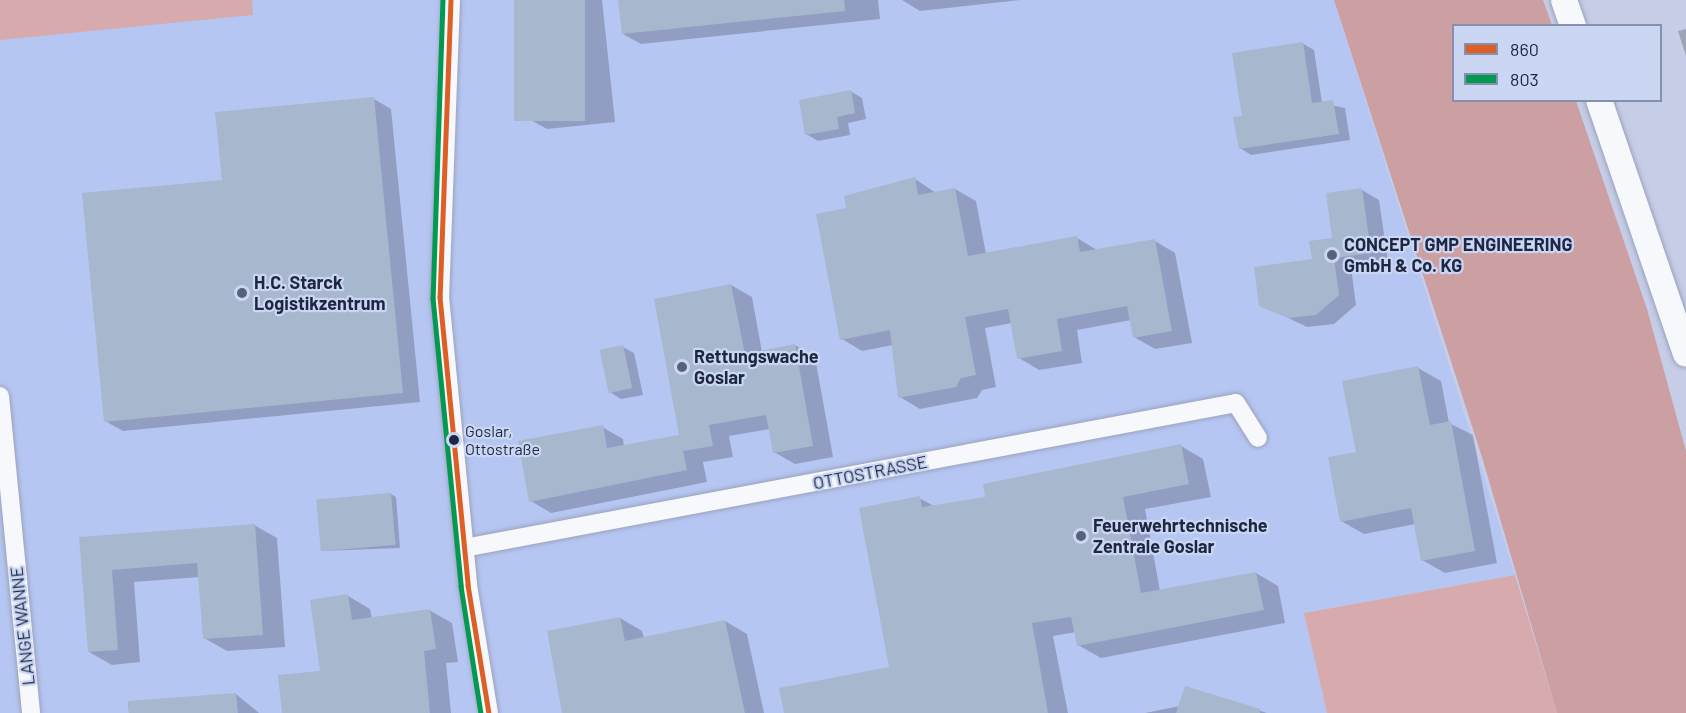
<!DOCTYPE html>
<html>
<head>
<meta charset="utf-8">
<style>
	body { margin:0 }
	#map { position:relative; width:1686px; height:713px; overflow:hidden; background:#c5cee6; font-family:Barlow,sans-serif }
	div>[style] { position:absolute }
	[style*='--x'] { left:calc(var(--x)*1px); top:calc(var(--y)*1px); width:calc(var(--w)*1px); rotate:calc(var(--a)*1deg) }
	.built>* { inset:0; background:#b6c6f3 }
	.green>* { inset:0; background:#d7abae }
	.forest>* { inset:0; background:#cc9fa3 }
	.shadow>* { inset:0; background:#0003 }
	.building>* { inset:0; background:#a7b7ce; transform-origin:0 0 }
	.roads { filter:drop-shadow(0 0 2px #9ba3bb) drop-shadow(0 0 2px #9ba3bb) }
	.street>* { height:18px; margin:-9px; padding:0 9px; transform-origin:9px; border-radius:9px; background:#f6f8fb }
	.secondary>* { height:26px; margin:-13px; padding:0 13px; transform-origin:13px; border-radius:13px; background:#f6f8fb }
	.bus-1>* { height:4.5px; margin:-2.25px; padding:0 2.25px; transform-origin:2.25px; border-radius:2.25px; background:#dd5f25 }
	.bus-2>* { height:4.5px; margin:-2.25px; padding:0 2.25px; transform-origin:2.25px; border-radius:2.25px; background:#039950 }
	.dots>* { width:16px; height:16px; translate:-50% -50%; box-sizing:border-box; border:3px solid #cad6f2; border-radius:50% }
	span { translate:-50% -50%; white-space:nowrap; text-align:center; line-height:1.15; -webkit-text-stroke:4.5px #cad6f2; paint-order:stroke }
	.bus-label { font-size:16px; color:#1d2642 }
	.left { translate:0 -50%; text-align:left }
	.poi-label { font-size:18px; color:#1d2642; font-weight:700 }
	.street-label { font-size:18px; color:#1d2642 }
	.legend { position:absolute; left:1452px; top:24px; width:210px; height:78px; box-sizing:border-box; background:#cad6f2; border:2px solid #8590ac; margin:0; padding:8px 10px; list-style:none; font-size:18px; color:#1d2642 }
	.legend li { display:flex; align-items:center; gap:12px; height:30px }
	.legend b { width:30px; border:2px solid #8590ac }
</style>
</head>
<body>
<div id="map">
	<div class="built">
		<div style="clip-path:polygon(0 0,1334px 0,1515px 575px,1304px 613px,1327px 713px,0 713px)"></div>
	</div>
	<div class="green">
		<div style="clip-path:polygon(0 0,252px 0,253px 15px,0 40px)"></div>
		<div style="clip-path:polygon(1515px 575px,1557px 713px,1327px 713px,1304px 613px)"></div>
	</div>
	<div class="forest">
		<div style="clip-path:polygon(1334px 0,1543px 0,1552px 25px,1454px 26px,1454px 100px,1576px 101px,1647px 309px,1686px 451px,1686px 713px,1557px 713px,1482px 457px)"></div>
	</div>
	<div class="shadow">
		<div style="clip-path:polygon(516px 0,602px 0,615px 122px,547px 129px,529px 119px)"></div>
		<div style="clip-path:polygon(620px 0,878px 0,880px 19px,641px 44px,623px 34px)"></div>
		<div style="clip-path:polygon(902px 0,1020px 0,920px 11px)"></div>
		<div style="clip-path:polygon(1686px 29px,1686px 56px,1678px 31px)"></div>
		<div style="clip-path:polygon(1302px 43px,1314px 50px,1322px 103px,1345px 108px,1350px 140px,1251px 155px,1240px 148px,1244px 117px)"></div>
		<div style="clip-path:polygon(850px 91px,862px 98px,866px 119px,848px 123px,850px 135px,818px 141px,806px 134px)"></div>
		<div style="clip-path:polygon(374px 99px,391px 109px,420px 402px,123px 431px,105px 421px,223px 181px)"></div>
		<div style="clip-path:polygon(915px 179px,936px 193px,955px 189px,976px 201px,986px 254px,1077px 238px,1097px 250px,1155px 241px,1175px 253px,1192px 343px,1155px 349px,1134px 337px,1131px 320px,1077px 330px,1082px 363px,1039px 370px,1019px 358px,1012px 323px,985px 328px,996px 387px,982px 390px,977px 398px,920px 409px,900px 397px,893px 345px,862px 351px,842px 339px,848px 209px)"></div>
		<div style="clip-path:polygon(1362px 190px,1379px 200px,1388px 262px,1351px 267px,1356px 305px,1334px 324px,1307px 327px,1261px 305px,1334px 239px)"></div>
		<div style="clip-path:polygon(731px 285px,752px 297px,762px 352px,795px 345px,815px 357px,833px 457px,795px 464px,774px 452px,770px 429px,729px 436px,733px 457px,703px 462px,707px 482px,551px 513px,531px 501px,602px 427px,623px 439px,624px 447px,680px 436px)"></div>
		<div style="clip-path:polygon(623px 347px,634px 353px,643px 395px,621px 399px,610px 392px)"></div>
		<div style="clip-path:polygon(1418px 368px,1441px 381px,1449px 423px,1473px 435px,1497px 563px,1445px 573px,1422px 560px,1415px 524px,1364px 534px,1341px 521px,1358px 453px)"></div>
		<div style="clip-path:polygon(1181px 446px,1203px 459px,1211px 497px,1145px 509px,1160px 591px,1256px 573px,1278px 586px,1285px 623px,1101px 658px,1078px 645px,1076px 632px,1053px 636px,1068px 713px,786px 713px,891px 668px,919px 498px,934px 506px,986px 498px)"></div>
		<div style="clip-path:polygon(391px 494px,396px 497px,400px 548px,322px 551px)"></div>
		<div style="clip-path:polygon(254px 525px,277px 538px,285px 647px,227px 651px,204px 638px,200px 577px,134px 582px,140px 662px,112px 665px,89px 652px,80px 538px)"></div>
		<div style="clip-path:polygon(348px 596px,370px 609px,372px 619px,429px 610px,452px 623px,458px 662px,446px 663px,451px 713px,283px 713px,322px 673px)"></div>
		<div style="clip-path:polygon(620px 618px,642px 631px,644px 638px,725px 621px,747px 634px,764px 713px,564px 713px)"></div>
		<div style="clip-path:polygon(1186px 688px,1267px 713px,1145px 713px,1180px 706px)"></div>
		<div style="clip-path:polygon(236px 694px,259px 713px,129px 713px,128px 702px)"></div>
	</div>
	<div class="building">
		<div style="left:514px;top:0;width:71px;height:121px"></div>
		<div style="clip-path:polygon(618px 0,844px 0,845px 11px,622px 34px)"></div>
		<div style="clip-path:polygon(1303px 42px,1312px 103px,1333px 100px,1339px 134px,1239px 149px,1233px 117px,1242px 116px,1232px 53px)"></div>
		<div style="clip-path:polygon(851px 90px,855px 113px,837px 117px,839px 129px,805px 135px,799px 100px)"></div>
		<div style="clip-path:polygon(374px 97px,403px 393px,104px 422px,82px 193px,222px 180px,215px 112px)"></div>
		<div style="clip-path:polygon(915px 177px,918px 195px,955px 188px,968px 256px,1077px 236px,1080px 252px,1155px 239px,1172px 331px,1133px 338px,1127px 306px,1057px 319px,1062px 351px,1017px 359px,1008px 309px,965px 317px,976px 375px,961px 378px,956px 387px,898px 398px,890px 330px,840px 340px,816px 214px,846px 208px,844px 196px)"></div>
		<div style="clip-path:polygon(1362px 188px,1371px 253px,1334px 258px,1339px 295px,1316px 315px,1288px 318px,1259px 306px,1254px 267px,1312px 259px,1309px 241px,1332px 238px,1326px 193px)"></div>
		<div style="clip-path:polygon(731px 284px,745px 354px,795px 344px,813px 446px,773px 453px,766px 415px,709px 425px,713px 446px,683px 451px,687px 470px,529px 502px,518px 441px,603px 425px,607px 448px,679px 435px,654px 299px)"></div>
		<div style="left:623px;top:345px;width:44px;height:24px;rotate:78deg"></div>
		<div style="clip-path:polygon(1418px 366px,1430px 425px,1451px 421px,1475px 551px,1421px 561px,1411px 508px,1340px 522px,1328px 457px,1356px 452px,1342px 381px)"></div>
		<div style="clip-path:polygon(1181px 444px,1189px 484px,1123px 497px,1141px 593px,1256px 572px,1264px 610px,1077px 646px,1071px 617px,1032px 623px,1048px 713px,784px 713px,779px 688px,889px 667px,859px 508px,920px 496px,922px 507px,985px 497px,983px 484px)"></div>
		<div style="left:391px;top:493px;width:52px;height:75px;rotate:85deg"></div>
		<div style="clip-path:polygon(255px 524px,263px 635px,203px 639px,197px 563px,112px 570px,118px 650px,88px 652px,79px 537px)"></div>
		<div style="clip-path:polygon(348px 594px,352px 620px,430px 609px,436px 649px,424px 651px,430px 713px,282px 713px,278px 675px,320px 671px,310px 600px)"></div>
		<div style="clip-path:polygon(620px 617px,625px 641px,725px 620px,745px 713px,562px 713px,547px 631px)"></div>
		<div style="clip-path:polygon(1185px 686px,1260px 709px,1260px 713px,1176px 713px)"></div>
		<div style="clip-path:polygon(236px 693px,238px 713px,129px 713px,128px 701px)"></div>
	</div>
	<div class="roads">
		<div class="street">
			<div style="--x:451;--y:0;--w:297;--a:92.1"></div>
			<div style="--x:440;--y:297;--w:289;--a:84.4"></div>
			<div style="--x:468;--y:585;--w:130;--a:80.7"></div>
			<div style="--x:0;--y:396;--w:319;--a:84.4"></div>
			<div style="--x:464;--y:548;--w:785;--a:-10.64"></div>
			<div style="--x:1236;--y:403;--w:41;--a:57.8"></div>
		</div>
		<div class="secondary">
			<div style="--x:1564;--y:0;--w:28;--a:71"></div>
			<div style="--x:1599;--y:100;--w:268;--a:71.1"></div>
		</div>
	</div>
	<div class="bus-1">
		<div style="--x:451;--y:0;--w:297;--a:92.1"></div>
		<div style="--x:440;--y:297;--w:289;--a:84.4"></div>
		<div style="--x:468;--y:585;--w:130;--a:80.7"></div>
	</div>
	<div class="bus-2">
		<div style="--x:443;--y:0;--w:298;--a:91.9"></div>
		<div style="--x:433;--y:298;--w:289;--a:84.4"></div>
		<div style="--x:461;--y:586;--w:129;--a:81.1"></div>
	</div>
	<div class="dots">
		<div style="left:1332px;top:255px;background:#58617b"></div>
		<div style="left:242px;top:293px;background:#58617b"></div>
		<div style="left:682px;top:367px;background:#58617b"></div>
		<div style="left:454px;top:440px;background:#1d2642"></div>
		<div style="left:1081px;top:536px;background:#58617b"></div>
	</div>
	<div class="bus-label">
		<span class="left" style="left:465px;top:440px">Goslar,<br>Ottostraße</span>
	</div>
	<div class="poi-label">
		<span class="left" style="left:1344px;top:255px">CONCEPT GMP ENGINEERING<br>GmbH &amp; Co. KG</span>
		<span class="left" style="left:254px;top:293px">H.C. Starck<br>Logistikzentrum</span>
		<span class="left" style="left:694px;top:367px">Rettungswache<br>Goslar</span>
		<span class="left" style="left:1093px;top:536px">Feuerwehrtechnische<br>Zentrale Goslar</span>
	</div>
	<div class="street-label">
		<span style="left:870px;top:472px;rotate:-11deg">OTTOSTRASSE</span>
		<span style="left:22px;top:626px;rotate:-96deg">LANGE WANNE</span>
	</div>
	<ul class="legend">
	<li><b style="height:8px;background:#dd5f25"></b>860</li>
	<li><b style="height:8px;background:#039950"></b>803</li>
	</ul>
</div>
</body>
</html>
